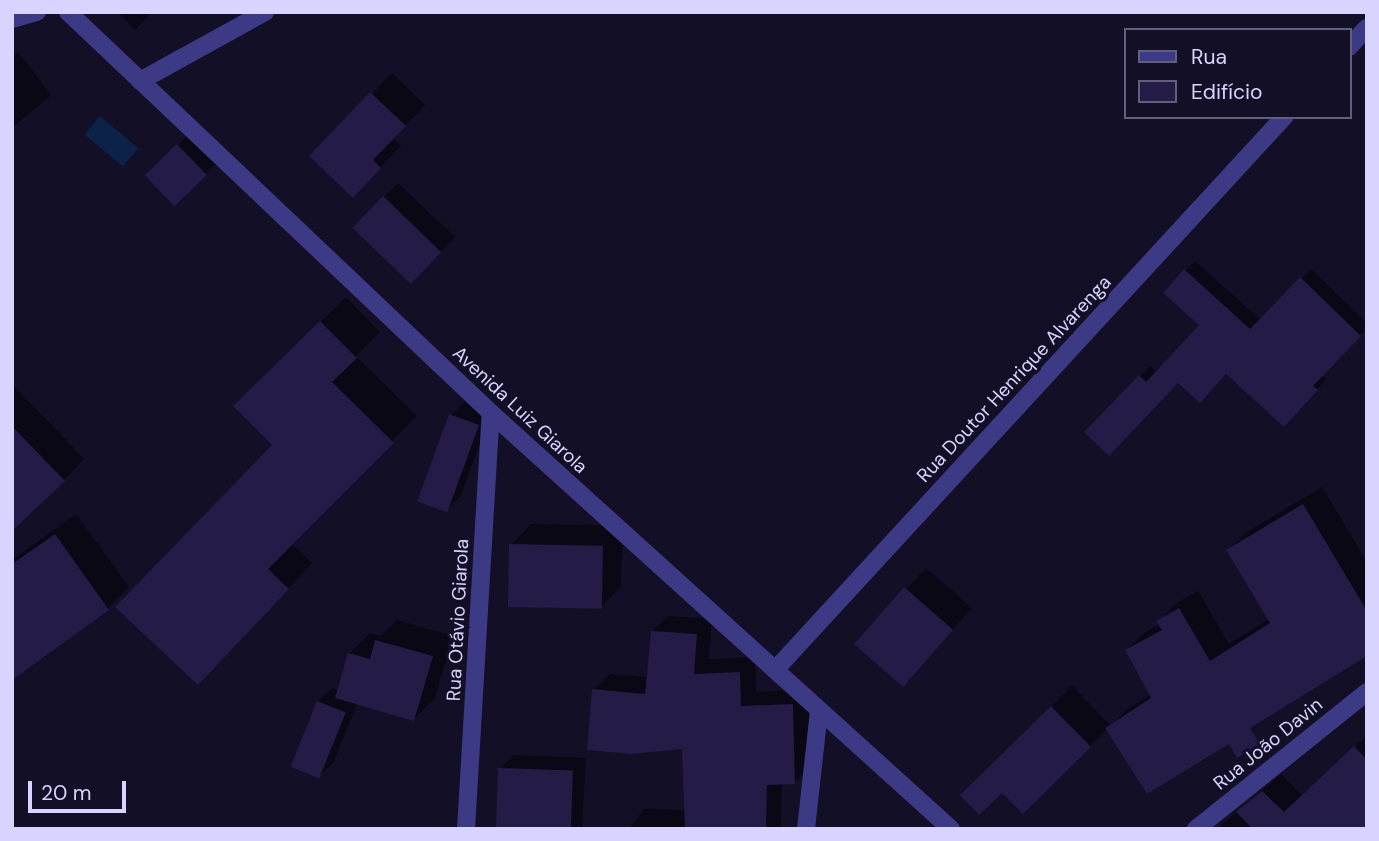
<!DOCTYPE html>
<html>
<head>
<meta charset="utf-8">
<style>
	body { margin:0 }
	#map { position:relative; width:1379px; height:841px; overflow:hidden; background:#130f26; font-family:"DM Sans",sans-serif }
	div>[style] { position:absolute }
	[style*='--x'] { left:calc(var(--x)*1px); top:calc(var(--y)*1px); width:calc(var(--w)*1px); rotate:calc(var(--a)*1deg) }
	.water>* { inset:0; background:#0c2248; transform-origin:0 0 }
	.shadow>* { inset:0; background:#0007; transform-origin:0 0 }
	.building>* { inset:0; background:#241b47; transform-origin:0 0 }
	.minor>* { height:18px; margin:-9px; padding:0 9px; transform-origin:9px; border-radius:9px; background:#3d3a85 }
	span { translate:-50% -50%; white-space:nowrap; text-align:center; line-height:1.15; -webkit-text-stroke:6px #130f26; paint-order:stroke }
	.street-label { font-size:19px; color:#d9d4ff }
	.frame { position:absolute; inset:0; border:14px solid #d9d4ff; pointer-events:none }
	.legend { position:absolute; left:1124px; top:28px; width:228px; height:91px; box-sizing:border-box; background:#130f26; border:2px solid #625e7d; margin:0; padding:9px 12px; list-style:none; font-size:21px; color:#d9d4ff }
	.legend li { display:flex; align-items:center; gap:14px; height:35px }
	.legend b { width:35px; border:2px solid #625e7d }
	.scale { position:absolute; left:28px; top:781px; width:98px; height:32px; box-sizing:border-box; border:4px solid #d9d4ff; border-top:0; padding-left:9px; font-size:21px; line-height:24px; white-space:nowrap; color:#d9d4ff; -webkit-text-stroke:5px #130f26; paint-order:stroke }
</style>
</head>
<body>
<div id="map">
	<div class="water">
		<div style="left:100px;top:116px;width:50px;height:24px;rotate:40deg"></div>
	</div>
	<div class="shadow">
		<div style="clip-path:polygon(118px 12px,152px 12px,135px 30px)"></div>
		<div style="clip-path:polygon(18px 52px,51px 95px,12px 128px,12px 56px)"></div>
		<div style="clip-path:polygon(392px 73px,425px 105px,393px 138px,401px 146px,373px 175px,372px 94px)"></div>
		<div style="left:192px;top:131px;width:40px;height:62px;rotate:45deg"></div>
		<div style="clip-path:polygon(398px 183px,455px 237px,426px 267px,384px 197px)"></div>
		<div style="clip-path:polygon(1195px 261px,1261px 320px,1311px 269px,1367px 323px,1367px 328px,1321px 375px,1326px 379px,1294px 415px,1226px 373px,1178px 381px,1087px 432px,1150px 366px,1157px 373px,1201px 325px,1165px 292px)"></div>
		<div style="clip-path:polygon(346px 297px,380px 332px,356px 356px,417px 416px,291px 543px,312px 563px,223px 658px,274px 445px,260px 381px)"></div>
		<div style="clip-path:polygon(12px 384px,84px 459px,64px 480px,12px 508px)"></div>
		<div style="clip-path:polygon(465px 401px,492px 411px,460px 497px,446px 511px,451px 415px)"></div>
		<div style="clip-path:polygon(1322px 487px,1367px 562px,1367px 654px,1107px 729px,1023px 812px,1002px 790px,962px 795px,1072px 686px,1111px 726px,1126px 710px,1151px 694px,1127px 650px,1145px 632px,1160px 624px,1159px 621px,1177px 603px,1198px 591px,1229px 644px,1269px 619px,1228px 550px,1247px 532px)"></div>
		<div style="clip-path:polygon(76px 514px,129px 587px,108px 608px,12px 677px,12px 560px)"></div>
		<div style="clip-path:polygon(531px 524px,623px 526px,621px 587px,600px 608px,511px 545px)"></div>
		<div style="clip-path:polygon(926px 568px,972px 608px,922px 665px,855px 644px)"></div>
		<div style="clip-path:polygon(668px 616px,712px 619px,709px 659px,755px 657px,756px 692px,808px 689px,810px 767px,795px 782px,782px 783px,781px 829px,629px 829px,644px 809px,686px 810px,683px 747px,594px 690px,610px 674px,648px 677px,652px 631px)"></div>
		<div style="clip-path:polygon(397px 620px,453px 636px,435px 698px,414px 719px,358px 703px,333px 763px,318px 777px,318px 702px,332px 688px,339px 690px,349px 654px,370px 633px,381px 636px)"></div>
		<div style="clip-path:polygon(1367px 736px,1367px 829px,1217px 829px,1281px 774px,1302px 795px)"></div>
		<div style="clip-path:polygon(513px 755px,586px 758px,582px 829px,496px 829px,500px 769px)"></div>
	</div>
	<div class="building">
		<div style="clip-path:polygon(370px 92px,406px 126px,373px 160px,381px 168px,353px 198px,309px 156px)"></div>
		<div style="left:177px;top:144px;width:43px;height:45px;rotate:46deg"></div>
		<div style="left:383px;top:196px;width:81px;height:44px;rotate:44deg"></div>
		<div style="clip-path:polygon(1184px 269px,1250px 329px,1300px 277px,1361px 336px,1313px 386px,1318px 390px,1284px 427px,1226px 374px,1200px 403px,1178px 383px,1109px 456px,1084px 432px,1139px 375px,1146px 382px,1199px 325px,1163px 293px)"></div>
		<div style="clip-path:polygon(320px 321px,357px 358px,332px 382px,394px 443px,268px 569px,289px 589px,198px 685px,115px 607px,272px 445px,233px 406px)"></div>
		<div style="left:449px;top:414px;width:32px;height:93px;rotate:20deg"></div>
		<div style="clip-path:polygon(12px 426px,65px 481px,12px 531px)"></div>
		<div style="clip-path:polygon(1303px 504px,1367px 611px,1367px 656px,1250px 728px,1260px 745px,1237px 758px,1229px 744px,1147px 794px,1105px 728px,1151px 698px,1125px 650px,1162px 630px,1156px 621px,1179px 608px,1210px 661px,1270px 623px,1226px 550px)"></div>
		<div style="clip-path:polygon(55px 534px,109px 610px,12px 680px,12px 564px)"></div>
		<div style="left:509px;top:544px;width:94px;height:63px;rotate:1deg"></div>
		<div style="left:904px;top:587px;width:65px;height:76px;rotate:41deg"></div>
		<div style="clip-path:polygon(651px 631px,697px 634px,694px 674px,740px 672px,741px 706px,793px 704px,795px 784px,767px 785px,766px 829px,685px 829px,682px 749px,630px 754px,587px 750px,592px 689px,645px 694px)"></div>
		<div style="clip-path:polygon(375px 640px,433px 656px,414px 721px,335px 698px,348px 653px,370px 659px)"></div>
		<div style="left:317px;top:701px;width:31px;height:71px;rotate:22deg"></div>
		<div style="clip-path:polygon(1051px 706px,1091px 747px,1023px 814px,1002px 793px,979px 815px,960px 795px)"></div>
		<div style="clip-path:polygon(1354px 746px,1367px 760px,1367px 829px,1253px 829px,1236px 812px,1262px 791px,1284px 812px)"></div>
		<div style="left:498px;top:768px;width:75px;height:61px;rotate:2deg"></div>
	</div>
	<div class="minor">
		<div style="--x:68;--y:12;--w:583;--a:43.47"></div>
		<div style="--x:491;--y:413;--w:620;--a:42.12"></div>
		<div style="--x:12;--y:19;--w:26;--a:-16"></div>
		<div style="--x:1349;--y:47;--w:26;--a:-47"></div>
		<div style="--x:140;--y:81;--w:143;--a:-28.9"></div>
		<div style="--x:775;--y:670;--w:752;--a:-47.37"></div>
		<div style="--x:466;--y:829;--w:417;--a:-86.6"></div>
		<div style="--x:806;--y:829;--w:118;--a:-83.7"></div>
		<div style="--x:1196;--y:829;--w:219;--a:-38.7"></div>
	</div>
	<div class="street-label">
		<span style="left:1014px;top:379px;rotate:-47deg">Rua Doutor Henrique Alvarenga</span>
		<span style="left:520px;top:410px;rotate:43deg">Avenida Luiz Giarola</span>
		<span style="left:458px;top:620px;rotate:-87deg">Rua Otávio Giarola</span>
		<span style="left:1268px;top:744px;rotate:-39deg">Rua João Davin</span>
	</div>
	<div class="frame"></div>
	<ul class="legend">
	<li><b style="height:9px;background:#3d3a85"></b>Rua</li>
	<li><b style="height:19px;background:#241b47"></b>Edifício</li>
	</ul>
	<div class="scale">20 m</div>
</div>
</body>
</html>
